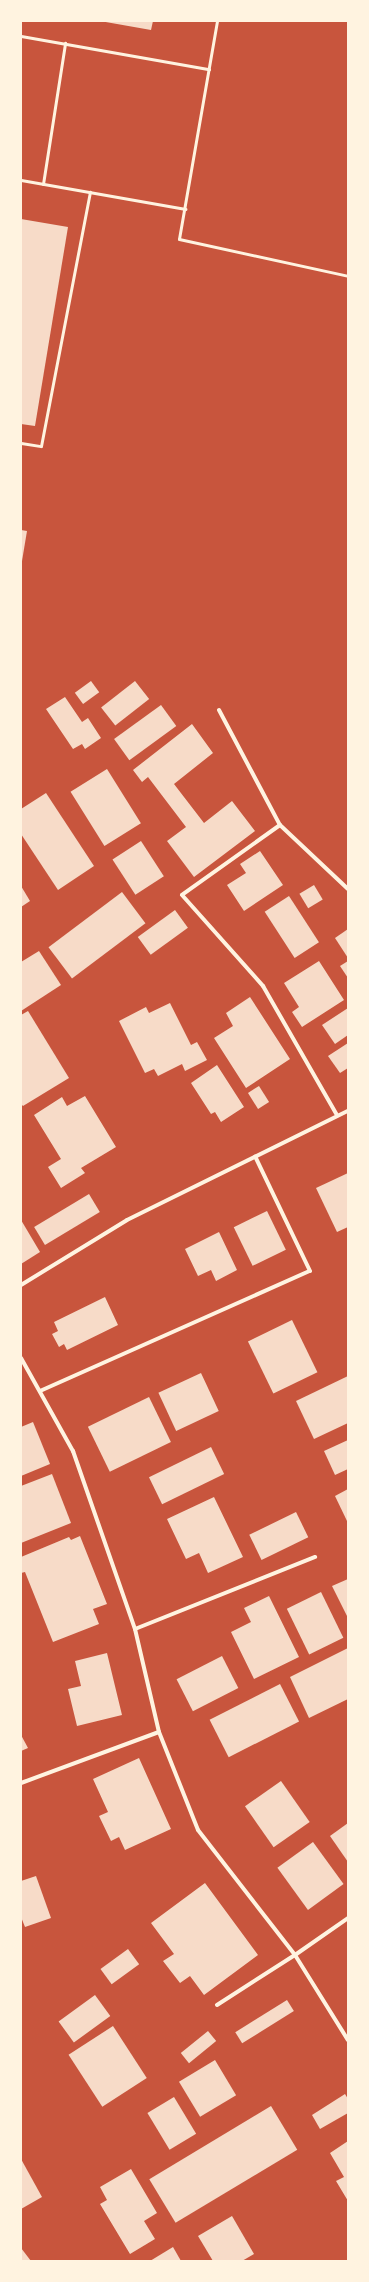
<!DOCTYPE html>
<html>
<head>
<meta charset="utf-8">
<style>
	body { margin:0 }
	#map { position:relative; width:369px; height:2282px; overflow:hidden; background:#c8553d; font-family:"Playfair Display",serif }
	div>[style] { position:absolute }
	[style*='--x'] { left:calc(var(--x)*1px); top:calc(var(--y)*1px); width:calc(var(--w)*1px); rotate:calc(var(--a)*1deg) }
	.building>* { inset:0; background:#f7dbc8; transform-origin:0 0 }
	.service>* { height:3px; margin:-1.5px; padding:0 1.5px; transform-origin:1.5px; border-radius:1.5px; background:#fff3e0 }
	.minor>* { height:4px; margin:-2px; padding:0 2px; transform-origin:2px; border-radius:2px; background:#fff3e0 }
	span { translate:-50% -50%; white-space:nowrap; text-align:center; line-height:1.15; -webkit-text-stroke:3.5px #fff3e0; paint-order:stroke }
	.frame { position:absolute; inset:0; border:22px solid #fff3e0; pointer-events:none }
</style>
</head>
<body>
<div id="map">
	<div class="building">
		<div style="clip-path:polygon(100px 21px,153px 21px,151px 30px)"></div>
		<div style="clip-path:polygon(21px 219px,68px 227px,35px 426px,21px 424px)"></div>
		<div style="clip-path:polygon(21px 530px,27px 531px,22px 561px,21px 561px)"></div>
		<div style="left:91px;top:681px;width:14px;height:20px;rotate:54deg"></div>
		<div style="left:135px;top:681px;width:23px;height:43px;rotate:52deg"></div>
		<div style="clip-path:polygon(65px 697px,82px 722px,88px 718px,101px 738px,85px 749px,82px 744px,73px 749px,46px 709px)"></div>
		<div style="left:161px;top:705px;width:26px;height:58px;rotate:54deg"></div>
		<div style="clip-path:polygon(192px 724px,213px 753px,174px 784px,204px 823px,232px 801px,255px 831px,194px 877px,167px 841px,186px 827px,148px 777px,142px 782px,133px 770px)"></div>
		<div style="left:107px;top:769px;width:64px;height:43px;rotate:58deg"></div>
		<div style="clip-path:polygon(46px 793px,94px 866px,58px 890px,21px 834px,21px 809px)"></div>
		<div style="left:141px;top:841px;width:42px;height:34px;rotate:57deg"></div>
		<div style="clip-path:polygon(260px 851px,283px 885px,244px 911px,227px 885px,246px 873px,240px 864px)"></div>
		<div style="left:314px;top:885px;width:17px;height:17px;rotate:59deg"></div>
		<div style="clip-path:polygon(21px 886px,30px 901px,21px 907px)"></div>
		<div style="left:122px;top:892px;width:39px;height:92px;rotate:53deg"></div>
		<div style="left:289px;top:896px;width:55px;height:29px;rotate:57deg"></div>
		<div style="left:175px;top:910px;width:22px;height:46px;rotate:54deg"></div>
		<div style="clip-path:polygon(348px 929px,348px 958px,335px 938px)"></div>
		<div style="clip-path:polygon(39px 951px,61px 985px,21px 1011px,21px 962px)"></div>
		<div style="clip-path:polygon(319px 961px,344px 1000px,302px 1027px,292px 1012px,299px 1007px,284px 983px)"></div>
		<div style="clip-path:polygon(348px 961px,348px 978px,340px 966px)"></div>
		<div style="clip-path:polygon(250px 997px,290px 1059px,246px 1088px,214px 1038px,233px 1026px,226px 1013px)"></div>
		<div style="clip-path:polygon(170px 1003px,191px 1045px,197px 1042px,207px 1060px,185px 1071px,182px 1064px,158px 1076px,154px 1069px,145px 1073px,119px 1021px,146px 1007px,149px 1013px)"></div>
		<div style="clip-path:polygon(348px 1008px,348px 1035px,335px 1044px,322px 1025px)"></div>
		<div style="clip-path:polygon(28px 1011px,69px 1078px,23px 1106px,21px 1104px,21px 1015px)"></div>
		<div style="clip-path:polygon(348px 1043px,348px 1068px,340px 1073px,328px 1056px)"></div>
		<div style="clip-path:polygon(217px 1065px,244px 1107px,221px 1122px,215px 1112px,211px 1114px,191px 1083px)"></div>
		<div style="left:259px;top:1086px;width:19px;height:13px;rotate:58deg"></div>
		<div style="clip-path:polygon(85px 1096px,116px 1147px,81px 1168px,85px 1173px,61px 1188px,48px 1167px,61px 1159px,34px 1115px,62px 1097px,67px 1106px)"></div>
		<div style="clip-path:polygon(348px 1173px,348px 1227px,337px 1232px,316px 1188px)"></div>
		<div style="left:89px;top:1194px;width:21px;height:64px;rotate:59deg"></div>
		<div style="left:267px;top:1211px;width:43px;height:37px;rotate:64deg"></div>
		<div style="clip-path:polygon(21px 1220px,40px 1252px,21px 1264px)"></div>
		<div style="clip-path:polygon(219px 1232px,237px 1270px,216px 1281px,211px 1270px,198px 1276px,185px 1249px)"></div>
		<div style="clip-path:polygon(105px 1297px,118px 1325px,67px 1350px,64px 1344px,59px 1347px,52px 1334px,58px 1331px,54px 1322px)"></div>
		<div style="left:292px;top:1320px;width:58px;height:49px;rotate:64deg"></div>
		<div style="left:201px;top:1373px;width:42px;height:47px;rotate:65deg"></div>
		<div style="clip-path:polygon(348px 1376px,348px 1423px,314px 1439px,296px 1401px)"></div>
		<div style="left:149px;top:1397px;width:50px;height:68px;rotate:64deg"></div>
		<div style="clip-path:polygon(33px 1422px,50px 1464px,21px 1476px,21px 1427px)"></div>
		<div style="clip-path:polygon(348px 1440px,348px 1469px,335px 1475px,324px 1451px)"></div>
		<div style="left:211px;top:1447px;width:30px;height:69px;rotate:64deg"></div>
		<div style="clip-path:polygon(52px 1474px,71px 1523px,21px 1543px,21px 1486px)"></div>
		<div style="clip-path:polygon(348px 1489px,348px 1520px,347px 1521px,335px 1496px)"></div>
		<div style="clip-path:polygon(214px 1497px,243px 1557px,208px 1573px,199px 1553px,186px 1559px,167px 1519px)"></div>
		<div style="left:296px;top:1512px;width:28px;height:52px;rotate:64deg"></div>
		<div style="clip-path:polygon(80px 1536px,107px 1604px,93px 1609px,99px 1624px,53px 1642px,25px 1572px,21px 1573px,21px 1557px,69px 1537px,71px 1540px)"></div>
		<div style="clip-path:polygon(348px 1579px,348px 1618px,332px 1586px)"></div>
		<div style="left:321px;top:1592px;width:51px;height:38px;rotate:64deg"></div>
		<div style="clip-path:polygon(269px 1596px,299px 1657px,254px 1679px,231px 1632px,251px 1622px,244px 1608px)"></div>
		<div style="clip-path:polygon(348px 1648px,348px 1699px,309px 1718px,290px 1677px)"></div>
		<div style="clip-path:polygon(107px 1653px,122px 1715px,77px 1726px,68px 1689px,81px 1686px,75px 1661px)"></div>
		<div style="left:222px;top:1656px;width:36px;height:51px;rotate:63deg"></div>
		<div style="left:280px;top:1684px;width:42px;height:79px;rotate:63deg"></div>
		<div style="clip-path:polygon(21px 1735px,28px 1748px,21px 1751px)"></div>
		<div style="clip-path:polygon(139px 1758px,171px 1829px,125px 1850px,119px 1837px,111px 1841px,99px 1816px,108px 1812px,93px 1779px)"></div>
		<div style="left:281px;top:1781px;width:50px;height:44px;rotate:55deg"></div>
		<div style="clip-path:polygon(348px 1823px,348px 1862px,330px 1836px)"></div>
		<div style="left:313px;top:1842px;width:52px;height:44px;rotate:54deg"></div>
		<div style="clip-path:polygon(36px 1876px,51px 1918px,25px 1927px,21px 1917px,21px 1881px)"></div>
		<div style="clip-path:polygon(205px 1883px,258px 1955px,204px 1995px,190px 1976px,180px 1983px,163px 1961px,174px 1954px,151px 1923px)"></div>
		<div style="left:128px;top:1949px;width:19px;height:34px;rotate:54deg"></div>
		<div style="left:95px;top:1995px;width:26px;height:45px;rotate:54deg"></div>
		<div style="left:287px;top:2000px;width:13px;height:61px;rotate:58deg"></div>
		<div style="left:113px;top:2026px;width:62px;height:53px;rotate:57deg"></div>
		<div style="left:208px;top:2031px;width:13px;height:35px;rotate:51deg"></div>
		<div style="left:215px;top:2060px;width:41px;height:42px;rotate:59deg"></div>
		<div style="clip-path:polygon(345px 2094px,348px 2099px,348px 2113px,320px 2129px,312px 2115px)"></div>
		<div style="left:174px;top:2097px;width:43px;height:31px;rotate:59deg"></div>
		<div style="left:271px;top:2106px;width:51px;height:142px;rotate:59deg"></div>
		<div style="clip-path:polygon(348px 2141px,348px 2201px,336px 2181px,344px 2177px,330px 2153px)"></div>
		<div style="clip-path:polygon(21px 2159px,42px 2197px,21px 2209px)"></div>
		<div style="clip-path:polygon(131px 2169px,157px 2213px,144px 2221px,155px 2239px,130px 2254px,100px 2204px,107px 2200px,100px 2187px)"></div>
		<div style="clip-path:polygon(232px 2216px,254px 2254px,242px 2261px,213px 2261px,198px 2236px)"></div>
		<div style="clip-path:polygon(173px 2247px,181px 2261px,150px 2261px)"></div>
		<div style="clip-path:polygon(21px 2248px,31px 2261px,21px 2261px)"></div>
	</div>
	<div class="service">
		<div style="--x:217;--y:21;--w:221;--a:99.9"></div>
		<div style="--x:179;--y:239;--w:173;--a:12.3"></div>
		<div style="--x:21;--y:36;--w:191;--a:10"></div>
		<div style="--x:21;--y:180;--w:167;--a:10"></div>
		<div style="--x:43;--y:184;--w:143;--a:-81.1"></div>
		<div style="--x:21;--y:443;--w:20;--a:9"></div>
		<div style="--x:41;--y:446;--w:259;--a:-79.1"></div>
	</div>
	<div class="minor">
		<div style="--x:219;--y:710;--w:130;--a:62.1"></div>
		<div style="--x:280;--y:825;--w:93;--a:43.3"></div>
		<div style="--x:280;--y:825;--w:120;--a:144.5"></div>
		<div style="--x:182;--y:895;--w:122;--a:48.3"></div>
		<div style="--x:263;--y:986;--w:149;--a:60.2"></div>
		<div style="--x:21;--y:1285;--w:124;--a:-31.5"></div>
		<div style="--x:127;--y:1220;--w:246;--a:-26.3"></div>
		<div style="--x:21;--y:1358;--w:107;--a:60.8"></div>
		<div style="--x:73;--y:1451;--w:188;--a:70.8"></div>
		<div style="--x:135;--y:1629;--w:106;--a:76.9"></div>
		<div style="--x:159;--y:1732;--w:105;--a:68.3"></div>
		<div style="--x:198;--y:1830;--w:158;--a:52.2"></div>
		<div style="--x:295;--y:1955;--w:100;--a:58.1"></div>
		<div style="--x:40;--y:1391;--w:295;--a:-24"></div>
		<div style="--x:310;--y:1271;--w:127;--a:-115.6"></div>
		<div style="--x:135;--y:1629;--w:194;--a:-21.8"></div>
		<div style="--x:21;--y:1783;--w:147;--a:-20.3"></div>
		<div style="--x:217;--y:2005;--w:93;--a:-32.7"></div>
		<div style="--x:295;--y:1955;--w:65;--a:-34.9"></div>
	</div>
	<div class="frame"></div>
</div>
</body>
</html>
